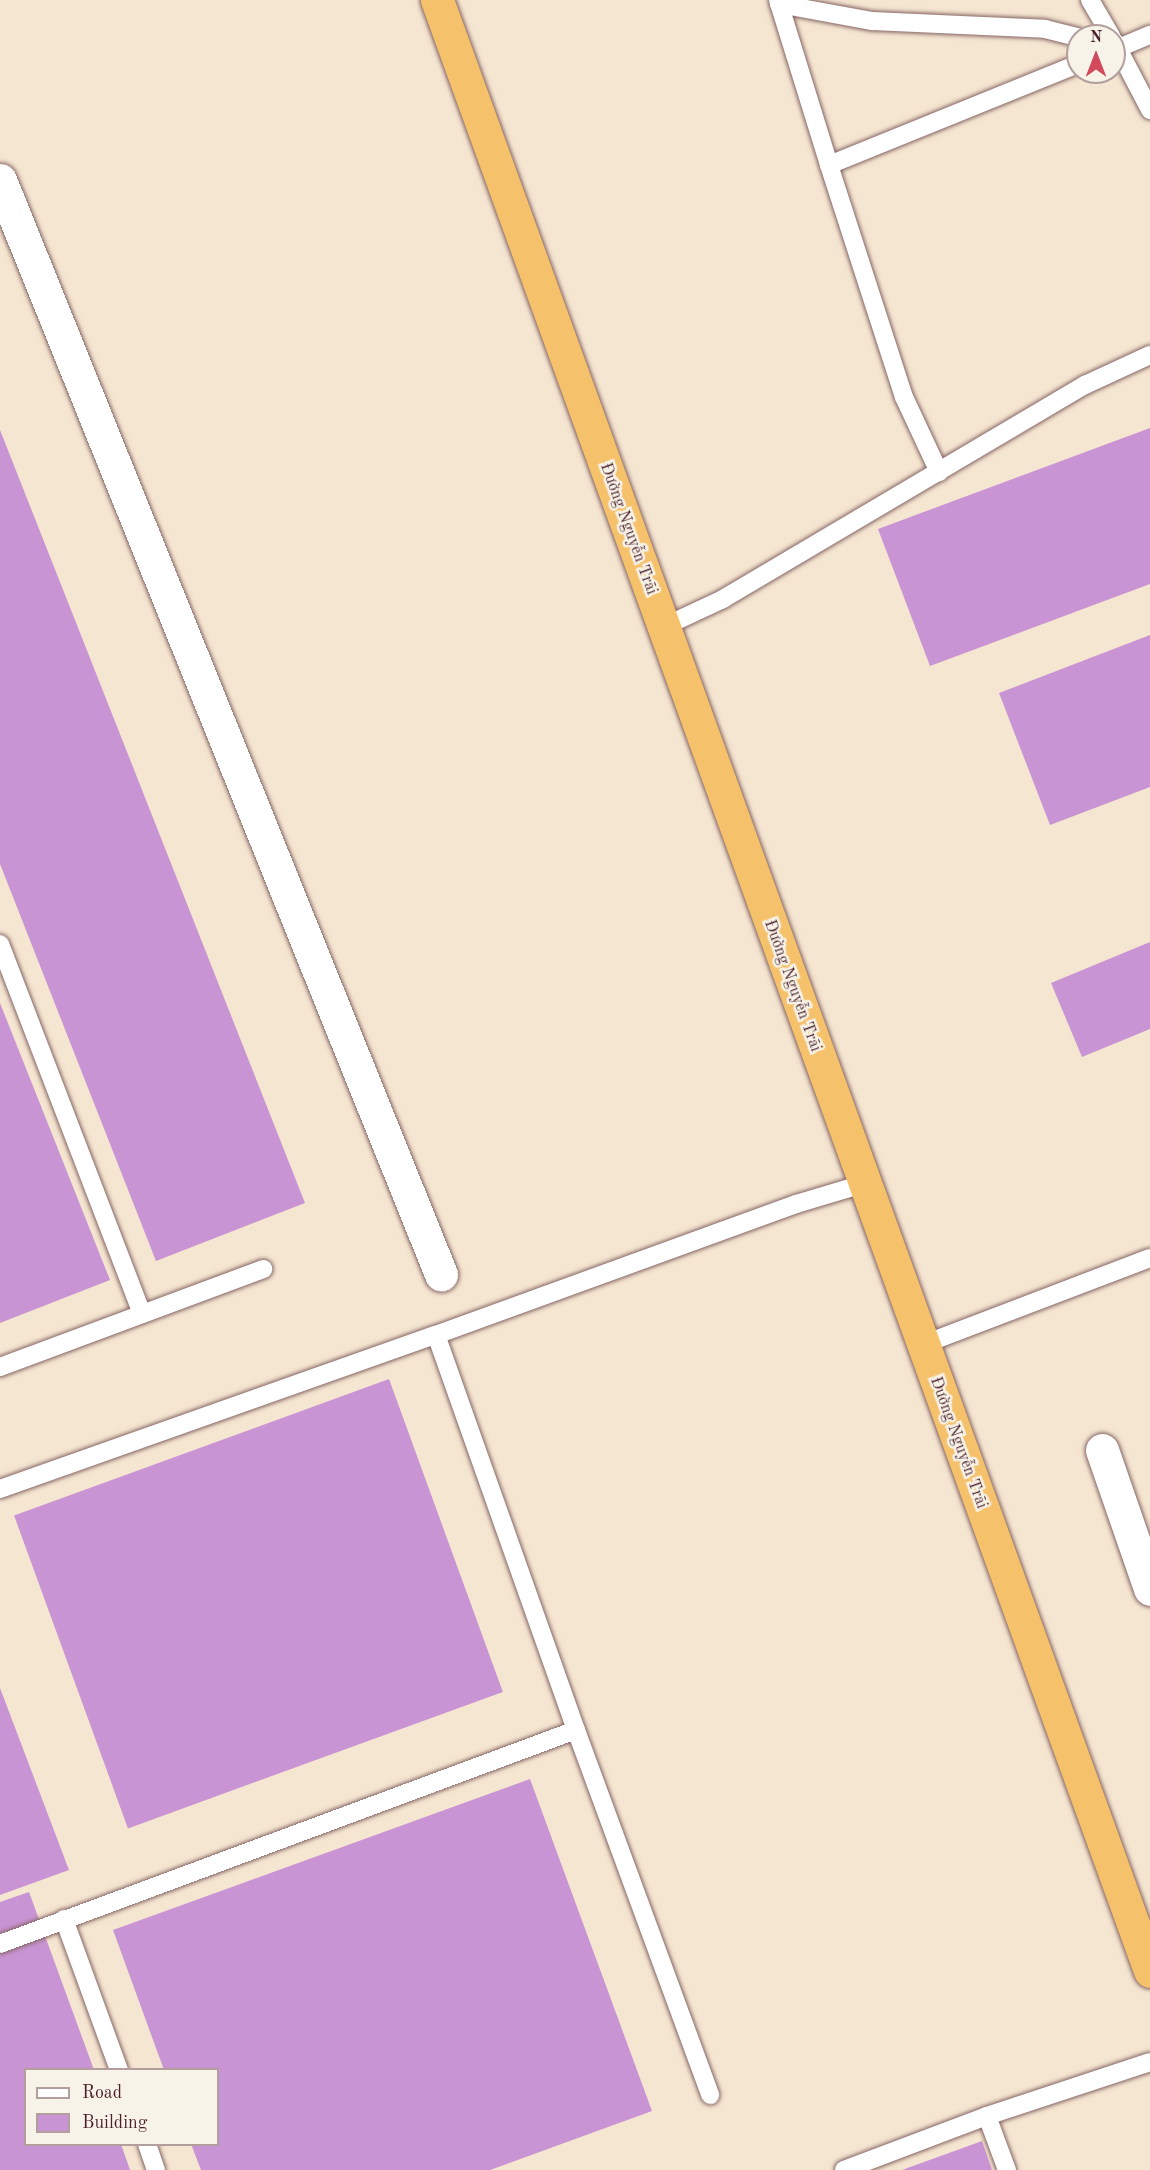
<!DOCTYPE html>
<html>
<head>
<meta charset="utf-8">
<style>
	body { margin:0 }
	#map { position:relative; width:1150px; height:2170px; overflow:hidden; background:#f5e6d1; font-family:"Old Standard TT",serif }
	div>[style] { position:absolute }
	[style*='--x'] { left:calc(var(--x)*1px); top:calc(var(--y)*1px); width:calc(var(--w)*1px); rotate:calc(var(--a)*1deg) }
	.building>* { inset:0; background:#c994d3; transform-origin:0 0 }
	.roads { filter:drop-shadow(0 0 2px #866565) drop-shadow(0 0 2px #866565) }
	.service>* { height:18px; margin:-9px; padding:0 9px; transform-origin:9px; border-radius:9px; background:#fff }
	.minor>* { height:33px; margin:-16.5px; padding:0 16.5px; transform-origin:16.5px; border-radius:16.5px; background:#fff }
	.trunk>* { height:33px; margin:-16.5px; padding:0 16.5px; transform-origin:16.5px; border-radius:16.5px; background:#f5c16b }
	span { translate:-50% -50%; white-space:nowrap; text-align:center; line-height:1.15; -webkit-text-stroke:5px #f7f3e8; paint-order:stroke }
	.street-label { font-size:16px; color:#4a1f2b }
	.legend { position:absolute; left:24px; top:2068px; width:195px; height:78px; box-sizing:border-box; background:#f7f3e8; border:2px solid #b29e9c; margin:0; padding:8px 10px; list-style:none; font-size:18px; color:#4a1f2b }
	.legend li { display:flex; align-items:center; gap:12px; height:30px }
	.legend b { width:30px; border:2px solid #b29e9c }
	.north { position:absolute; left:1066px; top:24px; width:60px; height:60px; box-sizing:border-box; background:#f7f3e8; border:2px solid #b29e9c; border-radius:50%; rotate:0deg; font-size:16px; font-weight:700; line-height:24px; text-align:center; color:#4a1f2b }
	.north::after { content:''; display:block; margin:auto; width:21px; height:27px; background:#d1495b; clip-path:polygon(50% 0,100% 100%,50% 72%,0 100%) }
</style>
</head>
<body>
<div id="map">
	<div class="building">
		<div style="clip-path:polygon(1150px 428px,1150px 584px,930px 666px,878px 529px)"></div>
		<div style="clip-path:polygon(0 430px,305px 1203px,156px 1261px,0 864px)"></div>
		<div style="clip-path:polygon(1150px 635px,1150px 787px,1050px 825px,999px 693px)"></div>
		<div style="clip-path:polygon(1150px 942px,1150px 1029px,1082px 1057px,1051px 983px)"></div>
		<div style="clip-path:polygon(0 1003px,110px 1280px,0 1323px)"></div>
		<div style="left:389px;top:1379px;width:333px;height:399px;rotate:70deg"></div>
		<div style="clip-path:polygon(0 1688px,69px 1870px,0 1895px)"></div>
		<div style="clip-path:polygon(530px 1779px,652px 2111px,490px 2170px,201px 2170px,191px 2144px,218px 2144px,218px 2070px,164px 2070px,113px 1930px)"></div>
		<div style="clip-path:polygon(29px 1892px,94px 2070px,26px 2070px,26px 2144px,121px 2144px,130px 2170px,0 2170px,0 1902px)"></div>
		<div style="clip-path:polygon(982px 2141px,992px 2170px,902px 2170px)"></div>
	</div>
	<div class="roads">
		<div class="service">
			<div style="--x:778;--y:0;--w:173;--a:72.8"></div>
			<div style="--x:829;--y:165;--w:269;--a:-22.1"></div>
			<div style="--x:780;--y:0;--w:4;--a:104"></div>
			<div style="--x:779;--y:4;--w:95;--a:10.4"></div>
			<div style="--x:872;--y:21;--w:173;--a:2.6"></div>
			<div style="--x:1045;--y:29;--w:34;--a:14"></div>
			<div style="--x:1090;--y:0;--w:42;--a:59.7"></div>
			<div style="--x:1114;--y:41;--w:78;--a:62.4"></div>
			<div style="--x:1114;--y:50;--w:39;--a:-23"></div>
			<div style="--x:829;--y:165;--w:244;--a:72.1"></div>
			<div style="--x:904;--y:397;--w:83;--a:65"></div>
			<div style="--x:663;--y:627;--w:66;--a:-25"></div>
			<div style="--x:723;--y:599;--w:421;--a:-30.6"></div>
			<div style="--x:1085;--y:385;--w:72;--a:-24.8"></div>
			<div style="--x:0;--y:944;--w:396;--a:69"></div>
			<div style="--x:922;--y:1345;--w:244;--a:-20.9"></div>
			<div style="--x:0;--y:1367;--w:281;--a:-20.4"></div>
			<div style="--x:0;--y:1489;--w:462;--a:-19.5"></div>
			<div style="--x:576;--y:1730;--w:389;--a:69.8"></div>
			<div style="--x:64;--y:1919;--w:161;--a:70"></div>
			<div style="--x:0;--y:1944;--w:614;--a:-20.38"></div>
			<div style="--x:576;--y:1730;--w:419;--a:-109.5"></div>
			<div style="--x:436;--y:1335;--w:383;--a:-20"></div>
			<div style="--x:796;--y:1204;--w:70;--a:-16.6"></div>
			<div style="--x:987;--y:2116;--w:58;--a:69.7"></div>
			<div style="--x:147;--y:2144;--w:28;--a:71"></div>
			<div style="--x:844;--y:2170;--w:153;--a:-20.7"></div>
			<div style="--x:987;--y:2116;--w:172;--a:-18.3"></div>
		</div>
		<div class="minor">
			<div style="--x:0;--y:180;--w:1180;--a:68.05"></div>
			<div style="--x:1102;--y:1450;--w:147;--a:70.9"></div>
		</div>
		<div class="trunk">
			<div style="--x:437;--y:0;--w:2096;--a:70.11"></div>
		</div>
	</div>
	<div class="street-label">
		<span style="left:628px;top:529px;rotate:70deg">Đường Nguyễn Trãi</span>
		<span style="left:792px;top:986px;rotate:70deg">Đường Nguyễn Trãi</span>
		<span style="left:958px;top:1443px;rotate:70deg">Đường Nguyễn Trãi</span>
	</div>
	<ul class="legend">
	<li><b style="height:8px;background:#fff"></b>Road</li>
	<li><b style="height:16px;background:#c994d3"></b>Building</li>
	</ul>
	<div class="north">N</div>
</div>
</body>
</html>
